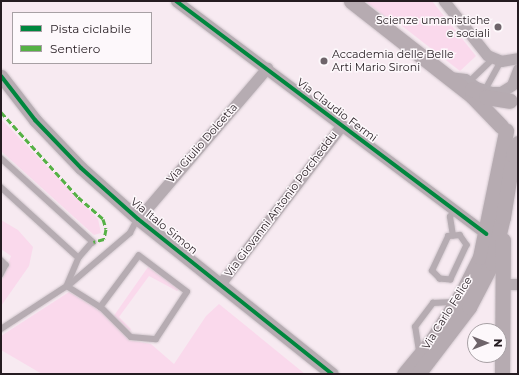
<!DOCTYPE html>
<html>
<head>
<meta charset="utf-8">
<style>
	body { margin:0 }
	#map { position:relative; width:519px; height:375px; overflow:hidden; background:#f7eaf1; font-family:Montserrat,sans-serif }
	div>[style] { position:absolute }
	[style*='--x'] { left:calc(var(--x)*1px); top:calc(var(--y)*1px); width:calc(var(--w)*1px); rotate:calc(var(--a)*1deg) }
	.green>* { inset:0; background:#fad9ec }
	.roads { filter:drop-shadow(0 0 1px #d0c6cc) drop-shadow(0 0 1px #d0c6cc) }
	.service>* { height:5.5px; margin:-2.75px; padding:0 2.75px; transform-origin:2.75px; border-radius:2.75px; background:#b6acb2 }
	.minor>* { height:11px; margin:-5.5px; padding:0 5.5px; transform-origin:5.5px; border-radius:5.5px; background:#b6acb2 }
	.tertiary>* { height:13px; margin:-6.5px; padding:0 6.5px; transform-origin:6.5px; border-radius:6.5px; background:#b6acb2 }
	.secondary>* { height:15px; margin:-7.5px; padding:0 7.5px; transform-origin:7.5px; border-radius:7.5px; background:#b6abb1 }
	.quiet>* { height:3px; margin-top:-1.5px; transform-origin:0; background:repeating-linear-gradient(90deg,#55b145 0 6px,transparent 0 9px) }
	.cycleway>* { height:4px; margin:-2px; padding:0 2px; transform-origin:2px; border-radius:2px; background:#00873e }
	.dots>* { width:11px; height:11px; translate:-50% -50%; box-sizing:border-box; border:2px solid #fdf8fb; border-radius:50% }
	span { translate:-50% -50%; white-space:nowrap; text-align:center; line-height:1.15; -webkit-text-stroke:3px #fdf8fb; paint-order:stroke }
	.poi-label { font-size:11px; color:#251c21 }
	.right { translate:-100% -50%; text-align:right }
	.left { translate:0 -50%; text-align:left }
	.street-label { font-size:11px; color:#251c21 }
	.frame { position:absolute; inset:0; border:2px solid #251c21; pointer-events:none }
	.legend { position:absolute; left:12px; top:12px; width:140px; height:52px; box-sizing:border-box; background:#fdf8fb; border:1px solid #a7a0a4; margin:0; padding:5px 7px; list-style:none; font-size:12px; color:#251c21 }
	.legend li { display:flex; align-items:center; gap:8px; height:20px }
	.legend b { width:20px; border:1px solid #a7a0a4 }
	.north { position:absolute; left:467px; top:323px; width:40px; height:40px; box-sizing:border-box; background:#fdf8fb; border:1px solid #a7a0a4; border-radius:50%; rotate:90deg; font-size:11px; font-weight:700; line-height:16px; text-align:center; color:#251c21 }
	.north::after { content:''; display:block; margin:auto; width:14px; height:18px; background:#6e646a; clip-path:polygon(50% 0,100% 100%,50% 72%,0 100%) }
</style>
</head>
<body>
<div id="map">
	<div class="green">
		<div style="clip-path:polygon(365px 1px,432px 1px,476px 56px,460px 71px,397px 22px,395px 24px)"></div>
		<div style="clip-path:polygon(1px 119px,98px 219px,101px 233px,94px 235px,1px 151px)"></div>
		<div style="clip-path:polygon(1px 220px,18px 230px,33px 247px,29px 266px,1px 306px,1px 282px,11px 256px,1px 249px)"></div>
		<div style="clip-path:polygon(148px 267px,179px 289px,177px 291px,149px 276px,119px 317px,131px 329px,130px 331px,113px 317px)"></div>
		<div style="clip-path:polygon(69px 292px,100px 310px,129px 340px,151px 344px,174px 364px,206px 316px,219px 304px,305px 374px,42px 374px,1px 350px,1px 336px)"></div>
	</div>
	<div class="roads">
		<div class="service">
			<div style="--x:469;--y:82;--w:35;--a:-44"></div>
			<div style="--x:485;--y:90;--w:33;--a:-61"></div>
			<div style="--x:1;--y:158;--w:125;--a:42.4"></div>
			<div style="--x:93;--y:242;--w:21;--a:131"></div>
			<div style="--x:79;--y:258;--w:30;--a:113"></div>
			<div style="--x:1;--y:187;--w:105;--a:42.3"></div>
			<div style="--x:460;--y:235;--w:12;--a:55"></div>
			<div style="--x:467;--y:245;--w:38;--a:115"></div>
			<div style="--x:451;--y:280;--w:11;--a:-175"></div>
			<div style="--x:440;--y:279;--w:11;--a:-135"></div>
			<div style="--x:432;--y:271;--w:38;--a:-65"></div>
			<div style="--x:448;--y:236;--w:12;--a:-5"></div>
			<div style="--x:453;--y:236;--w:19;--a:-99"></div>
			<div style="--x:450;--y:217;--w:8;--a:-60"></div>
			<div style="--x:1;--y:260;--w:7;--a:45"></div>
			<div style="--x:6;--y:265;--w:11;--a:117"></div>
			<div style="--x:69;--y:285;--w:80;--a:-40.4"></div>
			<div style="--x:130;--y:233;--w:15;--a:-62"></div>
			<div style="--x:1;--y:329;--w:79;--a:-33.1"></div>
			<div style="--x:67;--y:286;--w:40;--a:32"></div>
			<div style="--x:101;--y:307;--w:42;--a:45"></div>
			<div style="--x:131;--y:337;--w:25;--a:5"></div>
			<div style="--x:156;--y:339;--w:56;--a:-56.6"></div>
			<div style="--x:187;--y:292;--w:60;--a:-143.1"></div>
			<div style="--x:139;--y:256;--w:64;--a:126.7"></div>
			<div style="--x:419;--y:351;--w:24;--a:-99"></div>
			<div style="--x:415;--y:327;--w:30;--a:-53"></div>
			<div style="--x:433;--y:303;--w:21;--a:-3"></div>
		</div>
		<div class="minor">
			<div style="--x:176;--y:1;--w:388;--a:36.9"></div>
			<div style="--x:444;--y:1;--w:69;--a:51.5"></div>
			<div style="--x:487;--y:55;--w:15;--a:23"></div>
			<div style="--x:501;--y:61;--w:17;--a:-10"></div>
			<div style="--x:449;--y:77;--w:16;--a:7"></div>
			<div style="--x:465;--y:79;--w:14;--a:36"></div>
			<div style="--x:476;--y:87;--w:16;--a:18"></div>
			<div style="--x:491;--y:92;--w:10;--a:0"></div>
			<div style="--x:501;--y:92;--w:13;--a:-32"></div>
			<div style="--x:512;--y:85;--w:17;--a:-69"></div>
			<div style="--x:138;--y:219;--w:199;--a:-49.5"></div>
			<div style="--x:221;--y:283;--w:199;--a:-52.6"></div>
			<div style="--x:504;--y:284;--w:14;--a:0"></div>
		</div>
		<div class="tertiary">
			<div style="--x:1;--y:76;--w:56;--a:52.3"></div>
			<div style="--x:35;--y:120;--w:66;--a:46.2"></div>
			<div style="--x:81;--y:168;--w:76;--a:41.8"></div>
			<div style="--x:138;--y:219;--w:248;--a:38.6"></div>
		</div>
		<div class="secondary">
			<div style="--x:351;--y:1;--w:154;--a:38.1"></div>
			<div style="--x:472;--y:96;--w:42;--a:46"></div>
			<div style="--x:472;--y:89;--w:16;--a:30"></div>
			<div style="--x:486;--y:97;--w:24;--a:9"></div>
			<div style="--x:404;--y:374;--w:45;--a:-50.4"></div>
			<div style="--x:433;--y:339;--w:54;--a:-57.8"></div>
			<div style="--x:462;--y:293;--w:40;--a:-63.4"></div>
			<div style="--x:480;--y:257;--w:129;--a:-78.3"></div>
			<div style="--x:418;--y:374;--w:84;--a:-52.7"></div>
			<div style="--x:469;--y:307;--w:50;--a:-62.4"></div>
			<div style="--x:492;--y:263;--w:47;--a:-76.6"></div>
			<div style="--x:503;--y:217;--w:63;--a:-80.8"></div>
			<div style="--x:513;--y:155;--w:13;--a:-67"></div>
			<div style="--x:502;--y:374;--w:134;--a:-89.6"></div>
		</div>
	</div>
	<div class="quiet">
		<div style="--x:1;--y:112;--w:115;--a:47.8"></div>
		<div style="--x:78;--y:197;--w:33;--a:41"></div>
		<div style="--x:103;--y:219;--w:10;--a:73"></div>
		<div style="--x:106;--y:229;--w:10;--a:101"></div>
		<div style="--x:104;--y:239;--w:11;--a:165"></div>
	</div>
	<div class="cycleway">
		<div style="--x:176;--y:1;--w:388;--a:36.9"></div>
		<div style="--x:1;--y:76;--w:56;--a:52.3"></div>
		<div style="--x:35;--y:120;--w:66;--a:46.2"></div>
		<div style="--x:81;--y:168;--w:76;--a:41.8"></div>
		<div style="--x:138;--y:219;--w:248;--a:38.6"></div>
	</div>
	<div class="dots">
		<div style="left:498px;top:27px;background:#6e646a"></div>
		<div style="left:324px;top:61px;background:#6e646a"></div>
	</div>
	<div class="poi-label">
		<span class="right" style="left:490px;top:27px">Scienze umanistiche<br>e sociali</span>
		<span class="left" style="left:332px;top:61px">Accademia delle Belle<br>Arti Mario Sironi</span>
	</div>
	<div class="street-label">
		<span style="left:337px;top:110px;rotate:37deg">Via Claudio Fermi</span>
		<span style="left:202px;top:143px;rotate:-49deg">Via Giulio Dolcetta</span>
		<span style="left:281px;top:204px;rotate:-53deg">Via Giovanni Antonio Porcheddu</span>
		<span style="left:164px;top:226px;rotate:39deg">Via Italo Simon</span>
		<span style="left:447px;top:313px;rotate:-58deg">Via Carlo Felice</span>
	</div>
	<div class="frame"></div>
	<ul class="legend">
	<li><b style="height:5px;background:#00873e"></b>Pista ciclabile</li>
	<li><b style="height:5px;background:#55b145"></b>Sentiero</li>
	</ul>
	<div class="north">N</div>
</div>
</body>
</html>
